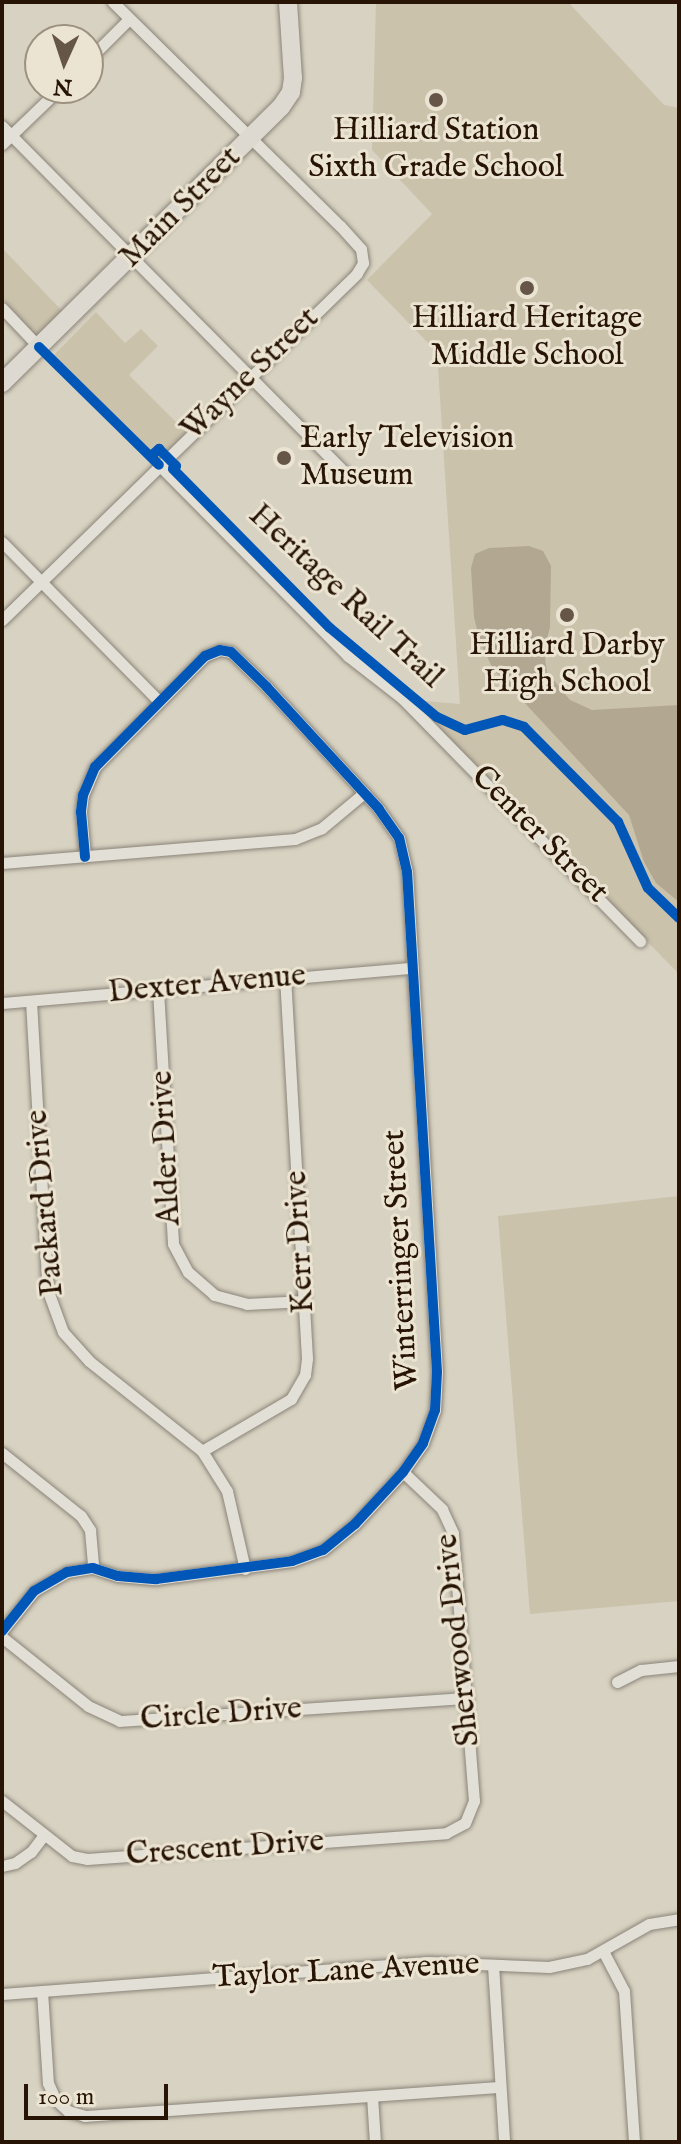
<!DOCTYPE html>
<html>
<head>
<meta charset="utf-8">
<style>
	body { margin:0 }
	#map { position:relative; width:681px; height:2144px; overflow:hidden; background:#d8d2c2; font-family:"IM FELL English",serif }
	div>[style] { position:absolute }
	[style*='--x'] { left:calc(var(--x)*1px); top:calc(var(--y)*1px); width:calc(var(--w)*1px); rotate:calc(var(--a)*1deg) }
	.green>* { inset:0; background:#cbc2ac }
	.water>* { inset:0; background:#b2a791 }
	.roads { filter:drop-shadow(0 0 2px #8a8479) drop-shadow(0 0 2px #8a8479) }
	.minor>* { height:11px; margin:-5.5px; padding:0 5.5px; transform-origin:5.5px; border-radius:5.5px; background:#e2dfd6 }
	.primary>* { height:18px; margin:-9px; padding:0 9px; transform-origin:9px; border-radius:9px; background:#ddd9d0 }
	.cycleway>* { height:10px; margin:-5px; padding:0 5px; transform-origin:5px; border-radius:5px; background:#0057b8 }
	.dots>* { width:22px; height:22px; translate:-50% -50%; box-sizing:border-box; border:4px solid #ece4d2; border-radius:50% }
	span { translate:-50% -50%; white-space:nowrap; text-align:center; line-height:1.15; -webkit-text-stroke:6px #ece4d2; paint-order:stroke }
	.poi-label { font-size:32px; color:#271405 }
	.left { translate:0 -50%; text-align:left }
	.street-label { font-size:32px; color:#271405 }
	.frame { position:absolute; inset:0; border:4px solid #271405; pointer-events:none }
	.north { position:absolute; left:24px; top:24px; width:80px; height:80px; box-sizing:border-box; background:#ece4d2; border:2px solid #9d9180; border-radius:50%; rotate:183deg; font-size:22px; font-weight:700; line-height:32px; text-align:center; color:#271405 }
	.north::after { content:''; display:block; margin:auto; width:28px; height:36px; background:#655647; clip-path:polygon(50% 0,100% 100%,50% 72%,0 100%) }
	.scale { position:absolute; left:24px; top:2084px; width:144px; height:36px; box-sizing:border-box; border:4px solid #271405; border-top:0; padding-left:10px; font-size:24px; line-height:28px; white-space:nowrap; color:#271405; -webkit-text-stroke:6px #ece4d2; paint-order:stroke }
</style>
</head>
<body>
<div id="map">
	<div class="green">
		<div style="clip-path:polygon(376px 2px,568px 2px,664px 105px,679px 108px,679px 974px,438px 728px,425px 701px,460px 704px,437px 352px,367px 280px,432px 214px,372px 150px)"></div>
		<div style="clip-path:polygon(2px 248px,65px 314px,42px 335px,34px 335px,2px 298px)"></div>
		<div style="clip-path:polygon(96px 312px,125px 343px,141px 329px,158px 346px,129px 375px,190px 436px,159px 465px,50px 359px)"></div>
		<div style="clip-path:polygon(679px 1196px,679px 1601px,530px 1614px,498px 1216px)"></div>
	</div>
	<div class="water">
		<div style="clip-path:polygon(529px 546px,543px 551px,551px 566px,550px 627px,544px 651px,547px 672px,570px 700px,592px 710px,679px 705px,679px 902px,656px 883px,644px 862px,629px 815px,493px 669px,480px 642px,474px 617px,471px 568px,475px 554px,489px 548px)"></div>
	</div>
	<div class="roads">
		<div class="minor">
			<div style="--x:88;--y:60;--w:58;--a:-45"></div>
			<div style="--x:2;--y:126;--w:488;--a:45.3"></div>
			<div style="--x:2;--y:144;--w:81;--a:-44"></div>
			<div style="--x:2;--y:308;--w:54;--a:46.5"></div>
			<div style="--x:159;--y:465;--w:269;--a:45.3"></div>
			<div style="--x:348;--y:656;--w:70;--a:38"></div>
			<div style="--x:403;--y:699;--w:339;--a:45.6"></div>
			<div style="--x:2;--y:542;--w:223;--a:45.4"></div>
			<div style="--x:2;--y:620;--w:496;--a:-44.3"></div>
			<div style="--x:357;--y:273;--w:12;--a:-59"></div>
			<div style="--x:363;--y:263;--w:14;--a:-98"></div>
			<div style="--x:361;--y:249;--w:31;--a:-132"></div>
			<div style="--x:340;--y:226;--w:319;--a:-135.4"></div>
			<div style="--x:2;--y:863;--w:294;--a:-4.7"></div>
			<div style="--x:295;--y:839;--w:29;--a:-22"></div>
			<div style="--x:322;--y:828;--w:55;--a:-39.8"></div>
			<div style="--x:158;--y:990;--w:254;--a:86.6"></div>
			<div style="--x:173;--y:1244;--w:32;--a:62"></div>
			<div style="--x:188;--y:1272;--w:35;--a:41"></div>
			<div style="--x:214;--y:1295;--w:34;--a:15"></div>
			<div style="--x:247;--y:1304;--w:57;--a:-3"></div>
			<div style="--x:31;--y:1001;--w:278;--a:86.7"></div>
			<div style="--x:47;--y:1279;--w:15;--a:82"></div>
			<div style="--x:49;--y:1294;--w:40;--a:69.8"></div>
			<div style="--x:63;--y:1332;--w:39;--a:48"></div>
			<div style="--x:89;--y:1361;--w:144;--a:38.5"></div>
			<div style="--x:202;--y:1451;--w:47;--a:58"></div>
			<div style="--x:227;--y:1491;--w:80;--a:77"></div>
			<div style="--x:2;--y:1003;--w:412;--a:-4.9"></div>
			<div style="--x:202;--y:1451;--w:103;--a:-30.3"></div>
			<div style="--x:291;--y:1399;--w:28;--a:-60"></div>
			<div style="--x:305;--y:1375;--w:17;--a:-83"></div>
			<div style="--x:307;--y:1358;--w:380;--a:-93.3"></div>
			<div style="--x:2;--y:1453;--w:101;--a:38.6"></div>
			<div style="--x:81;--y:1516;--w:17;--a:57"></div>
			<div style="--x:90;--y:1530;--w:38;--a:85"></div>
			<div style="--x:2;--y:1631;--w:51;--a:-51.3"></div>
			<div style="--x:34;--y:1591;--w:38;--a:-30"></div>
			<div style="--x:67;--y:1572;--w:26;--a:-9"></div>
			<div style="--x:93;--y:1568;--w:26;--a:18"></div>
			<div style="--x:118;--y:1576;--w:38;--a:5"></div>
			<div style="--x:156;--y:1579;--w:137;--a:-7.5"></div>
			<div style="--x:292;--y:1561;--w:33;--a:-20"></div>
			<div style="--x:323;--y:1550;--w:41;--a:-39.1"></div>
			<div style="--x:355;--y:1524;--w:71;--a:-47.3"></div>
			<div style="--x:403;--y:1472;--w:35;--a:-55"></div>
			<div style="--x:423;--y:1443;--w:35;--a:-70"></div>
			<div style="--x:435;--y:1410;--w:38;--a:-87"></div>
			<div style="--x:437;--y:1372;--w:501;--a:-93.43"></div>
			<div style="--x:407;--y:872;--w:35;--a:-103"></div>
			<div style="--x:399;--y:838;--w:35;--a:-125"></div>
			<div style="--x:379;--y:809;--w:166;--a:-132.6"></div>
			<div style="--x:267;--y:687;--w:50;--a:-135.8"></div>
			<div style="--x:231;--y:652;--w:11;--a:-170"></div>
			<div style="--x:220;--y:650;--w:16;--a:158"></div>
			<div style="--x:205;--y:656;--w:156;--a:134.7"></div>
			<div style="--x:95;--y:767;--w:30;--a:113"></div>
			<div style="--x:83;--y:795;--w:17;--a:97"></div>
			<div style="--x:81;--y:812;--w:45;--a:84.9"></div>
			<div style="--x:2;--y:1637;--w:110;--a:38.7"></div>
			<div style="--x:88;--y:1706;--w:35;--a:25"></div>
			<div style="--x:120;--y:1721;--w:348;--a:-3.8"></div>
			<div style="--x:617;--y:1682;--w:27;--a:-27"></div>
			<div style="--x:641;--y:1670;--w:38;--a:-6"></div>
			<div style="--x:2;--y:1801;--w:89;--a:38.2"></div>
			<div style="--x:72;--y:1856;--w:15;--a:11"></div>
			<div style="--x:87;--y:1859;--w:360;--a:-4.1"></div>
			<div style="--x:446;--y:1833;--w:21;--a:-28"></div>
			<div style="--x:465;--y:1823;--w:24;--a:-68"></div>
			<div style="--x:474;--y:1801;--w:269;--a:-94.5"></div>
			<div style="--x:453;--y:1533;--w:26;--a:-115"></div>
			<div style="--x:442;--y:1509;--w:54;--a:-136.5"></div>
			<div style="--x:2;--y:1866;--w:13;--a:-13"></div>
			<div style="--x:15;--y:1863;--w:19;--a:-35"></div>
			<div style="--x:31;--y:1852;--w:21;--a:-53"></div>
			<div style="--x:603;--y:1951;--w:45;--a:62.3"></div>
			<div style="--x:624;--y:1991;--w:151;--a:86.2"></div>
			<div style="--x:493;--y:1965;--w:177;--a:86.4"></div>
			<div style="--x:42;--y:1991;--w:92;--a:86.3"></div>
			<div style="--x:48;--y:2083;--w:17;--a:66"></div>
			<div style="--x:55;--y:2099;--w:18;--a:43"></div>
			<div style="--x:68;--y:2111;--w:18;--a:16"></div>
			<div style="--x:85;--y:2116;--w:416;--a:-4"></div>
			<div style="--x:2;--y:1994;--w:428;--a:-4.3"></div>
			<div style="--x:429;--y:1962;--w:120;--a:2.4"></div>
			<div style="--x:549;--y:1967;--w:39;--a:-12"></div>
			<div style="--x:587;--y:1959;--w:71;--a:-29.4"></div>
			<div style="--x:649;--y:1924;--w:30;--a:-9"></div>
			<div style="--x:372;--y:2096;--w:46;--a:86.3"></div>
		</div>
		<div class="primary">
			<div style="--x:2;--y:383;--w:392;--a:-44.7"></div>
			<div style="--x:281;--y:107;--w:18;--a:-56"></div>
			<div style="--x:291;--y:92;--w:14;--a:-82"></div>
			<div style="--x:293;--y:78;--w:76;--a:-93.8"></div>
		</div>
	</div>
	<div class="cycleway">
		<div style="--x:39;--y:347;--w:168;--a:44.5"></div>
		<div style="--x:151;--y:456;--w:11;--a:-41"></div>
		<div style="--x:159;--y:449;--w:24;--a:45"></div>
		<div style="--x:176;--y:466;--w:4;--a:135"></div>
		<div style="--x:173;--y:469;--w:223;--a:45.4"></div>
		<div style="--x:330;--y:628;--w:139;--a:39.8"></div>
		<div style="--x:437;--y:717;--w:31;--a:25"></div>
		<div style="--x:465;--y:730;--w:39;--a:-15"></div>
		<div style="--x:503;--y:720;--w:22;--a:18"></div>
		<div style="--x:524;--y:727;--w:134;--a:45.3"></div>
		<div style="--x:618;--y:822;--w:72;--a:65.6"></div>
		<div style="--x:648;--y:888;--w:43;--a:44.1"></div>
		<div style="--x:2;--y:1631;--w:51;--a:-51.3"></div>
		<div style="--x:34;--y:1591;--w:38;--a:-30"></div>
		<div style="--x:67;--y:1572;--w:26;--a:-9"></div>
		<div style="--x:93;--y:1568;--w:26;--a:18"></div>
		<div style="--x:118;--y:1576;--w:38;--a:5"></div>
		<div style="--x:156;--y:1579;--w:137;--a:-7.5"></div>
		<div style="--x:292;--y:1561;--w:33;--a:-20"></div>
		<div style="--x:323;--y:1550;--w:41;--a:-39.1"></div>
		<div style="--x:355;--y:1524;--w:71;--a:-47.3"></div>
		<div style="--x:403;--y:1472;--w:35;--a:-55"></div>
		<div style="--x:423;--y:1443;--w:35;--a:-70"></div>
		<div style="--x:435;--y:1410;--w:38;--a:-87"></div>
		<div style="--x:437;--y:1372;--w:501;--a:-93.43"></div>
		<div style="--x:407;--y:872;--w:35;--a:-103"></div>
		<div style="--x:399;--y:838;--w:35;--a:-125"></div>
		<div style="--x:379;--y:809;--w:166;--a:-132.6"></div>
		<div style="--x:267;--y:687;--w:50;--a:-135.8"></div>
		<div style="--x:231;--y:652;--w:11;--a:-170"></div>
		<div style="--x:220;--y:650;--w:16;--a:158"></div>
		<div style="--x:205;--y:656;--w:156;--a:134.7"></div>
		<div style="--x:95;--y:767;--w:30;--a:113"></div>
		<div style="--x:83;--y:795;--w:17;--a:97"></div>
		<div style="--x:81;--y:812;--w:45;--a:84.9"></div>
	</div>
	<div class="dots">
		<div style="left:436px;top:100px;background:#655647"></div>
		<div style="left:527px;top:288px;background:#655647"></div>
		<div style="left:284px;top:458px;background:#655647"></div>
		<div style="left:567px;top:615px;background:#655647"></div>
	</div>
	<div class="poi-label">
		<span style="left:436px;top:150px">Hilliard Station<br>Sixth Grade School</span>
		<span style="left:527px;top:338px">Hilliard Heritage<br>Middle School</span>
		<span class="left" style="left:300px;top:458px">Early Television<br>Museum</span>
		<span style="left:567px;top:665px">Hilliard Darby<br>High School</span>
	</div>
	<div class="street-label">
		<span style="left:181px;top:208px;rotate:-45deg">Main Street</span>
		<span style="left:251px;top:375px;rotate:-44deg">Wayne Street</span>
		<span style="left:345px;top:597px;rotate:43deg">Heritage Rail Trail</span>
		<span style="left:539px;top:835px;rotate:45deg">Center Street</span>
		<span style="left:207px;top:985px;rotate:-5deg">Dexter Avenue</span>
		<span style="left:167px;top:1148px;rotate:-93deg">Alder Drive</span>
		<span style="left:46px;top:1203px;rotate:-95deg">Packard Drive</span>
		<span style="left:301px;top:1242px;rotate:-93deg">Kerr Drive</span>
		<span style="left:402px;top:1260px;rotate:-93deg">Winterringer Street</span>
		<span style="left:459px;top:1640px;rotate:-96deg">Sherwood Drive</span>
		<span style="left:221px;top:1715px;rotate:-4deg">Circle Drive</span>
		<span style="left:225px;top:1849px;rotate:-4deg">Crescent Drive</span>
		<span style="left:346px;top:1972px;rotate:-3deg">Taylor Lane Avenue</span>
	</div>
	<div class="frame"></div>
	<div class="north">N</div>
	<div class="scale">100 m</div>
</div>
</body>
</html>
